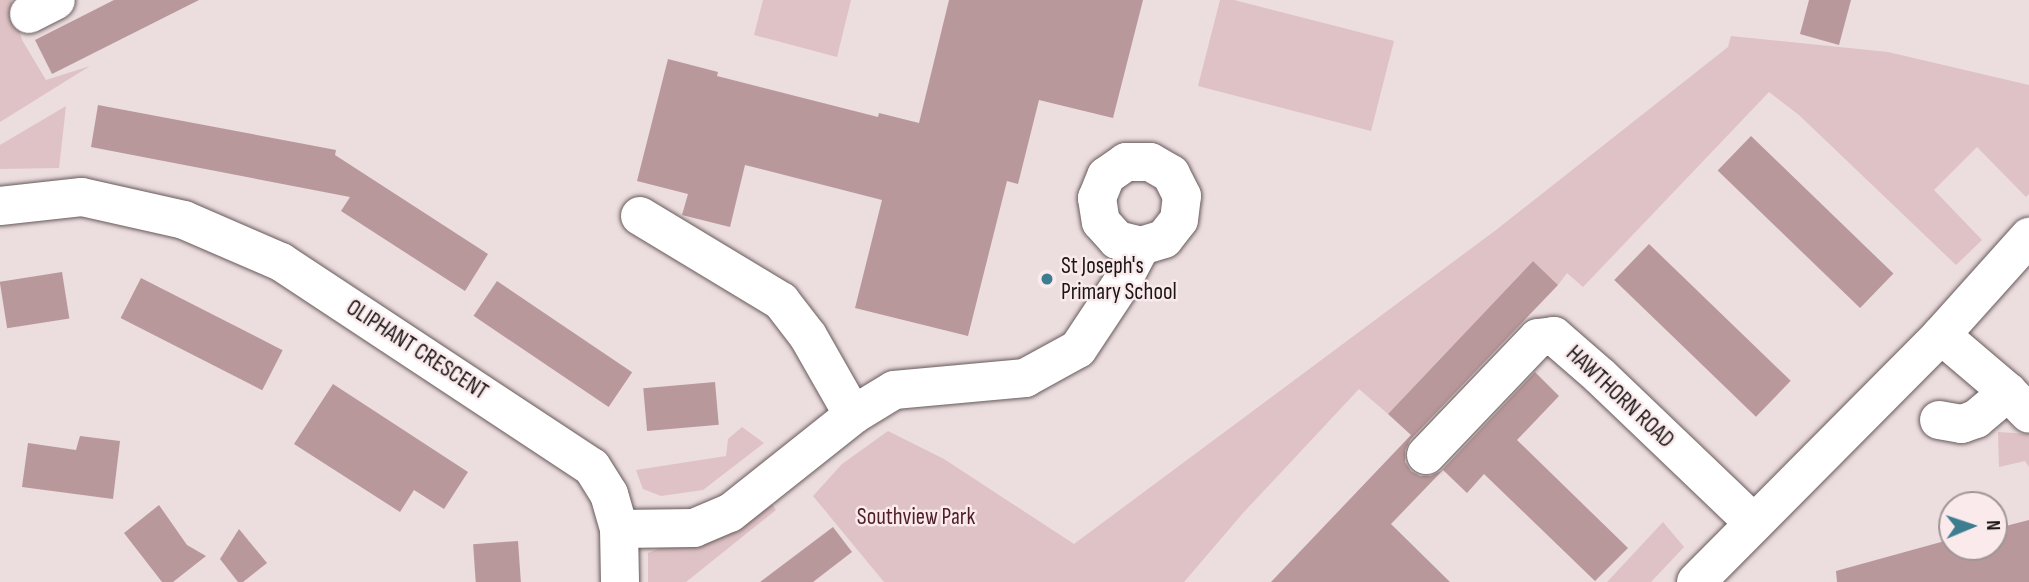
<!DOCTYPE html>
<html>
<head>
<meta charset="utf-8">
<style>
	body { margin:0 }
	#map { position:relative; width:2029px; height:582px; overflow:hidden; background:#ecddde; font-family:"Sofia Sans Condensed",sans-serif }
	div>[style] { position:absolute }
	[style*='--x'] { left:calc(var(--x)*1px); top:calc(var(--y)*1px); width:calc(var(--w)*1px); rotate:calc(var(--a)*1deg) }
	.green>* { inset:0; background:#dfc2c5 }
	.building>* { inset:0; background:#b9989b; transform-origin:0 0 }
	.roads { filter:drop-shadow(0 0 2px #675a5b) drop-shadow(0 0 2px #675a5b) }
	.minor>* { height:38px; margin:-19px; padding:0 19px; transform-origin:19px; border-radius:19px; background:#fff }
	.dots>* { width:19px; height:19px; translate:-50% -50%; box-sizing:border-box; border:4px solid #faeaeb; border-radius:50% }
	span { translate:-50% -50%; white-space:nowrap; text-align:center; line-height:1.15; -webkit-text-stroke:5px #faeaeb; paint-order:stroke }
	.poi-label { font-size:23px; color:#1a1516 }
	.left { translate:0 -50%; text-align:left }
	.street-label { font-size:23px; color:#1a1516 }
	.park-label { font-size:23px; color:#4e1f27 }
	.north { position:absolute; left:1938px; top:491px; width:70px; height:70px; box-sizing:border-box; background:#faeaeb; border:2px solid #a09596; border-radius:50%; rotate:88deg; font-size:19px; font-weight:700; line-height:28px; text-align:center; color:#1a1516 }
	.north::after { content:''; display:block; margin:auto; width:24px; height:32px; background:#3c7e90; clip-path:polygon(50% 0,100% 100%,50% 72%,0 100%) }
</style>
</head>
<body>
<div id="map">
	<div class="green">
		<div style="clip-path:polygon(0 0,11px 0,22px 40px,46px 80px,90px 66px,0 122px)"></div>
		<div style="clip-path:polygon(763px 0,851px 0,837px 57px,754px 35px)"></div>
		<div style="clip-path:polygon(1220px 0,1234px 0,1394px 41px,1371px 131px,1198px 86px)"></div>
		<div style="clip-path:polygon(1731px 36px,1888px 52px,2029px 85px,2029px 194px,2026px 197px,1977px 147px,1934px 190px,1982px 240px,1956px 265px,1799px 115px,1769px 92px,1583px 287px,1567px 273px,1558px 285px,1533px 261px,1388px 414px,1359px 389px,1243px 513px,1184px 582px,884px 582px,813px 496px,842px 464px,888px 431px,944px 459px,1074px 544px,1496px 230px,1728px 47px)"></div>
		<div style="clip-path:polygon(66px 106px,59px 168px,0 169px,0 145px)"></div>
		<div style="clip-path:polygon(742px 427px,764px 443px,703px 490px,661px 496px,643px 489px,636px 470px,726px 456px,728px 439px)"></div>
		<div style="clip-path:polygon(1998px 432px,2029px 434px,2029px 467px,2025px 461px,1999px 467px)"></div>
		<div style="clip-path:polygon(771px 503px,776px 510px,686px 582px,648px 582px,648px 553px)"></div>
		<div style="clip-path:polygon(1663px 522px,1684px 547px,1651px 582px,1607px 582px)"></div>
	</div>
	<div class="building">
		<div style="clip-path:polygon(114px 0,199px 0,52px 74px,35px 40px)"></div>
		<div style="clip-path:polygon(949px 0,1143px 0,1113px 118px,1039px 100px,1018px 184px,1007px 181px,968px 336px,855px 308px,882px 200px,745px 165px,730px 227px,682px 215px,688px 194px,637px 181px,668px 59px,718px 72px,717px 76px,878px 117px,879px 113px,919px 123px)"></div>
		<div style="clip-path:polygon(1809px 0,1851px 0,1839px 45px,1800px 34px)"></div>
		<div style="clip-path:polygon(98px 105px,336px 150px,335px 155px,488px 254px,465px 291px,341px 211px,350px 197px,91px 147px)"></div>
		<div style="left:1751px;top:136px;width:198px;height:48px;rotate:44deg"></div>
		<div style="left:1649px;top:244px;width:197px;height:50px;rotate:44deg"></div>
		<div style="clip-path:polygon(1533px 261px,1558px 285px,1410px 440px,1405px 450px,1405px 462px,1411px 471px,1420px 476px,1431px 476px,1441px 471px,1535px 372px,1559px 396px,1517px 440px,1628px 548px,1595px 581px,1484px 474px,1467px 493px,1443px 470px,1391px 524px,1450px 582px,1271px 582px,1411px 435px,1388px 414px)"></div>
		<div style="left:62px;top:272px;width:47px;height:63px;rotate:81deg"></div>
		<div style="left:141px;top:278px;width:159px;height:45px;rotate:27deg"></div>
		<div style="left:497px;top:281px;width:163px;height:42px;rotate:34deg"></div>
		<div style="left:715px;top:382px;width:43px;height:72px;rotate:85deg"></div>
		<div style="clip-path:polygon(333px 384px,468px 472px,444px 509px,414px 490px,400px 512px,294px 444px)"></div>
		<div style="clip-path:polygon(80px 436px,120px 441px,113px 499px,22px 487px,28px 443px,76px 450px)"></div>
		<div style="clip-path:polygon(159px 505px,187px 545px,206px 556px,173px 582px,162px 582px,124px 533px)"></div>
		<div style="clip-path:polygon(2029px 520px,2029px 582px,1837px 582px,1836px 571px,1952px 539px,1952px 547px,1994px 547px,1994px 529px)"></div>
		<div style="clip-path:polygon(833px 527px,852px 552px,813px 582px,760px 582px)"></div>
		<div style="clip-path:polygon(239px 529px,267px 563px,243px 582px,238px 582px,220px 559px)"></div>
		<div style="left:518px;top:541px;width:41px;height:45px;rotate:86deg"></div>
	</div>
	<div class="roads">
		<div class="minor">
			<div style="--x:29;--y:14;--w:30;--a:-27"></div>
			<div style="--x:0;--y:206;--w:82;--a:-6.3"></div>
			<div style="--x:82;--y:197;--w:105;--a:12.7"></div>
			<div style="--x:184;--y:220;--w:106;--a:23.4"></div>
			<div style="--x:281;--y:262;--w:372;--a:33.4"></div>
			<div style="--x:592;--y:467;--w:32;--a:58"></div>
			<div style="--x:609;--y:494;--w:36;--a:74"></div>
			<div style="--x:619;--y:529;--w:53;--a:88.9"></div>
			<div style="--x:640;--y:216;--w:165;--a:31.1"></div>
			<div style="--x:781;--y:301;--w:44;--a:52.4"></div>
			<div style="--x:808;--y:336;--w:91;--a:60.3"></div>
			<div style="--x:1941;--y:335;--w:88;--a:40.4"></div>
			<div style="--x:2008;--y:392;--w:30;--a:46"></div>
			<div style="--x:1939;--y:420;--w:23;--a:10"></div>
			<div style="--x:1962;--y:424;--w:15;--a:-20"></div>
			<div style="--x:1976;--y:419;--w:42;--a:-40.2"></div>
			<div style="--x:1426;--y:455;--w:162;--a:-46.3"></div>
			<div style="--x:1538;--y:338;--w:16;--a:-7"></div>
			<div style="--x:1554;--y:336;--w:61;--a:41"></div>
			<div style="--x:1600;--y:376;--w:213;--a:43.7"></div>
			<div style="--x:619;--y:529;--w:75;--a:-0.8"></div>
			<div style="--x:694;--y:528;--w:39;--a:-23"></div>
			<div style="--x:730;--y:513;--w:157;--a:-38.5"></div>
			<div style="--x:853;--y:415;--w:48;--a:-31.4"></div>
			<div style="--x:894;--y:390;--w:132;--a:-5.2"></div>
			<div style="--x:1025;--y:378;--w:60;--a:-28.7"></div>
			<div style="--x:1078;--y:349;--w:78;--a:-56.5"></div>
			<div style="--x:1121;--y:284;--w:43;--a:-62.2"></div>
			<div style="--x:1141;--y:246;--w:24;--a:-17"></div>
			<div style="--x:1164;--y:239;--w:24;--a:-52"></div>
			<div style="--x:1179;--y:220;--w:24;--a:-83"></div>
			<div style="--x:1182;--y:196;--w:25;--a:-117"></div>
			<div style="--x:1171;--y:174;--w:24;--a:-150"></div>
			<div style="--x:1150;--y:162;--w:24;--a:180"></div>
			<div style="--x:1126;--y:162;--w:24;--a:145"></div>
			<div style="--x:1106;--y:176;--w:24;--a:112"></div>
			<div style="--x:1097;--y:198;--w:24;--a:81"></div>
			<div style="--x:1101;--y:222;--w:24;--a:48"></div>
			<div style="--x:1117;--y:240;--w:25;--a:14"></div>
			<div style="--x:1696;--y:582;--w:348;--a:-45.2"></div>
			<div style="--x:1941;--y:335;--w:132;--a:-48.1"></div>
		</div>
	</div>
	<div class="dots">
		<div style="left:1047px;top:279px;background:#3c7e90"></div>
	</div>
	<div class="poi-label">
		<span class="left" style="left:1061px;top:279px">St Joseph's<br>Primary School</span>
	</div>
	<div class="street-label">
		<span style="left:417px;top:350px;rotate:33deg">OLIPHANT CRESCENT</span>
		<span style="left:1620px;top:397px;rotate:43deg">HAWTHORN ROAD</span>
	</div>
	<div class="park-label">
		<span style="left:916px;top:517px">Southview Park</span>
	</div>
	<div class="north">N</div>
</div>
</body>
</html>
